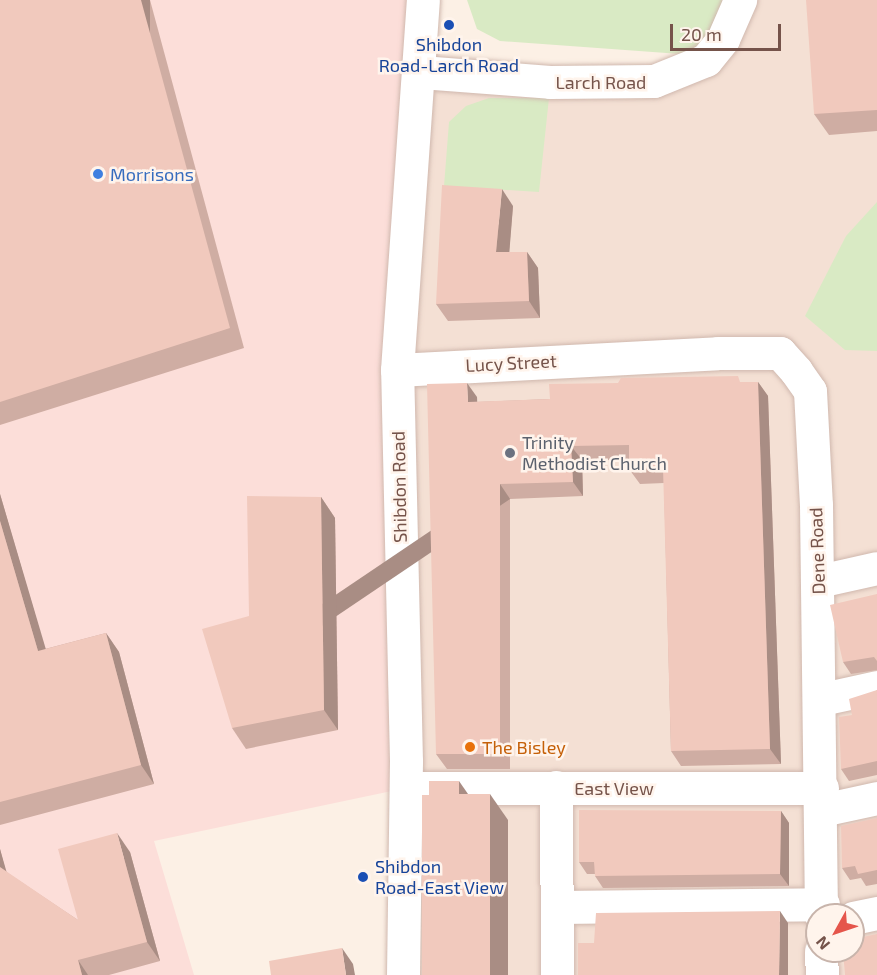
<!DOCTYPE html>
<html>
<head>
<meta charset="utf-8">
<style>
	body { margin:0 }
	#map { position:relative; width:877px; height:975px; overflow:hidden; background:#fcf0e5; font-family:"Exo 2",sans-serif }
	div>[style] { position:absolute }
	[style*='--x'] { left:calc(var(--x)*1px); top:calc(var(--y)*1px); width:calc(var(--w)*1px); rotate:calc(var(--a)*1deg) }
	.residential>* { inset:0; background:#f4e0d4 }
	.commercial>* { inset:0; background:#fcded9 }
	.green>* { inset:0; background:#d9eac4 }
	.roads { filter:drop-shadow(0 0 2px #d0b8ae) drop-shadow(0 0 2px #d0b8ae) }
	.minor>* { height:33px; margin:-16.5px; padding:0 16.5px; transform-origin:16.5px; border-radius:16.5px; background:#fff }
	.wall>* { inset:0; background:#cfada3 }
	.shaded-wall>* { inset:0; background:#a98d84; transform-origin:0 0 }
	.building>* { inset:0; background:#f1c9bd }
	.dots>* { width:16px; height:16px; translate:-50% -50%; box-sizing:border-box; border:3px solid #fff4ec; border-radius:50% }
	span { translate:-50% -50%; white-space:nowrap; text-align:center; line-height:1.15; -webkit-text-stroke:5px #fff4ec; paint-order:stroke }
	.transit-label { font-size:18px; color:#164399 }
	.left { translate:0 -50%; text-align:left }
	.street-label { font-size:18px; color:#75534a }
	.shop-label { font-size:18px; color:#366cbe }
	.worship-label { font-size:18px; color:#5b616d }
	.food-label { font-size:18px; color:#c56008 }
	.north { position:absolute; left:805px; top:903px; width:60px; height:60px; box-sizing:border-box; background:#fff4ec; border:2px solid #c8b4ab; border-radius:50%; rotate:230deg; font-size:16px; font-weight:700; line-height:24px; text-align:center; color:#75534a }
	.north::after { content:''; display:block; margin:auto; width:21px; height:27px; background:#e5554b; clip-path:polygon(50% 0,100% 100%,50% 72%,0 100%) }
	.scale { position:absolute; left:670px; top:24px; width:111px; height:27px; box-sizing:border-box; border:3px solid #75534a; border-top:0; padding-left:8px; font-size:18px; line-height:21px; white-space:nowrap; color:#75534a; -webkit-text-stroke:4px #fff4ec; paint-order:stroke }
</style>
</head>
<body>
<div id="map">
	<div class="residential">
		<div style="clip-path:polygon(evenodd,726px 0,877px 0,877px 975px,403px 975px,401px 652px,421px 72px,654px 81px,726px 0,817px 915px,853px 915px,853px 951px,817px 951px,817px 915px)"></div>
	</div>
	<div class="commercial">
		<div style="clip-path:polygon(0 0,418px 0,407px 291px,406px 788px,154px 841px,194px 975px,0 975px)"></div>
	</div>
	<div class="green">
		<div style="clip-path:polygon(467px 0,722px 0,721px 20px,694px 55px,500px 41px,477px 29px)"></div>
		<div style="clip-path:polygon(489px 98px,549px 98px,539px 192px,444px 186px,449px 122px,466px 106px)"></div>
		<div style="clip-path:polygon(877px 202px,877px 351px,845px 350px,805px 316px,846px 236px)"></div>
	</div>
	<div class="roads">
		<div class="minor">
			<div style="--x:421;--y:72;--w:129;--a:4.4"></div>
			<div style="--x:550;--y:82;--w:104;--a:-0.6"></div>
			<div style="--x:654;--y:81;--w:56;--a:-22"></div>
			<div style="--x:706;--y:60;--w:27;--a:-51"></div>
			<div style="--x:723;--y:39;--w:43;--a:-66.4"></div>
			<div style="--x:397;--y:370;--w:321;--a:-3"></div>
			<div style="--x:718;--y:353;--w:62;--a:0"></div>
			<div style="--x:780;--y:353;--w:24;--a:48"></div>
			<div style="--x:796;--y:371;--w:24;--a:55"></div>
			<div style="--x:810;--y:391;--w:114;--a:87"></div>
			<div style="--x:816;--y:505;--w:410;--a:89.3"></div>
			<div style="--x:819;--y:581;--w:59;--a:-12.6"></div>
			<div style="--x:822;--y:699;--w:56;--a:-12.3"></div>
			<div style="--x:556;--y:787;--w:188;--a:89.7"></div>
			<div style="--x:419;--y:788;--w:403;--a:0"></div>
			<div style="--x:822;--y:810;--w:56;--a:-12.3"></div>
			<div style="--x:557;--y:907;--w:266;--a:-0.6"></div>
			<div style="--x:853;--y:918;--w:25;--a:-12"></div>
			<div style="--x:821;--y:951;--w:24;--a:88"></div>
			<div style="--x:403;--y:975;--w:214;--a:-89.2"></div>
			<div style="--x:406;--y:761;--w:391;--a:-91.3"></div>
			<div style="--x:397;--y:370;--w:371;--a:-86"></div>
		</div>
	</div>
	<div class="wall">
		<div style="clip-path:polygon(0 0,150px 0,244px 348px,0 425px)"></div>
		<div style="clip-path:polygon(877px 0,877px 131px,829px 135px,814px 114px)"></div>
		<div style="clip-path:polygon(513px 206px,509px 252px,527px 252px,538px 268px,540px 318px,448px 321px,436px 304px)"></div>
		<div style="clip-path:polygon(742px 382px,758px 382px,768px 396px,781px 764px,681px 766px,671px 751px,664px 483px,640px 484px,629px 469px,629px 460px,582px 460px,583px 496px,510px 499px,510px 769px,447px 769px,436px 754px,477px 397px,477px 402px,550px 399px)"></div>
		<div style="clip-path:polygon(0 494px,45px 649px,106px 633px,119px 652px,154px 784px,0 825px)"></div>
		<div style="clip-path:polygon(321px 497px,335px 518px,338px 730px,246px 749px,232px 728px,249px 616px)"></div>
		<div style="clip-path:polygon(877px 594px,877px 670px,851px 674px,843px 662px)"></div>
		<div style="clip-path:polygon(877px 690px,877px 775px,849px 781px,841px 769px,852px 715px)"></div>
		<div style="clip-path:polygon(781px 811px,789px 823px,789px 886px,603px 888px,595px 876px,595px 874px,587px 874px,579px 862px)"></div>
		<div style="clip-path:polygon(877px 818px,877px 884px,866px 886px,861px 878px,850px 880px,842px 868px)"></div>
		<div style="clip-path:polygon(0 849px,6px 872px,78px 920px,130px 852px,160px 961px,109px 975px,0 975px)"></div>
	</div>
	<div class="shaded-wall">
		<div style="left:141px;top:0;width:9px;height:340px"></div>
		<div style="clip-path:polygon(502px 189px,513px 206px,508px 269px,496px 252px)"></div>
		<div style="clip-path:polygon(527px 252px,538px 268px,540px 318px,529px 301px)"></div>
		<div style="clip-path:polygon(758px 382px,768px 396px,781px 764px,770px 749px)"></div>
		<div style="clip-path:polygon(467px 383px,477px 397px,478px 417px,468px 402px)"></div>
		<div style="clip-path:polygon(571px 446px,582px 460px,583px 496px,573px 482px)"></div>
		<div style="left:500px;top:484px;width:18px;height:270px;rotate:56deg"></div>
		<div style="clip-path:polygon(0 494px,52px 670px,38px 651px,0 521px)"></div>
		<div style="clip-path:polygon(321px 497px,335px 518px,338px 730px,324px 710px)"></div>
		<div style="clip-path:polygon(106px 633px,119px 652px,154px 784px,141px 765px)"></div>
		<div style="clip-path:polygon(459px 781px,477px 807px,459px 794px)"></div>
		<div style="clip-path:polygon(490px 794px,508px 820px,508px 975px,490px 975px)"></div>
		<div style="clip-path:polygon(781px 811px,789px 823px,789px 886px,780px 874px)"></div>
		<div style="clip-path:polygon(117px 833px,130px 852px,160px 961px,147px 942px)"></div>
		<div style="clip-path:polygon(0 849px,10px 884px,0 870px)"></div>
		<div style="clip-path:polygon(780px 911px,788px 923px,788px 975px,779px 975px)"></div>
		<div style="clip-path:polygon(342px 948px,353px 964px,355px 975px,346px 975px)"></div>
		<div style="clip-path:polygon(78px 960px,88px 975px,82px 975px)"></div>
	</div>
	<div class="building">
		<div style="clip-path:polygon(0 0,141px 0,230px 328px,0 402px)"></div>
		<div style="clip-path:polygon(806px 0,877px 0,877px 110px,814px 114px)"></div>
		<div style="clip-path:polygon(442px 185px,502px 189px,496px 252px,527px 252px,529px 301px,436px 304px)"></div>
		<div style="clip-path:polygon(738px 376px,740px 382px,758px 382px,770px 749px,671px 751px,663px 468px,629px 469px,629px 445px,571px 446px,573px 482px,500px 484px,500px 754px,436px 754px,427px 384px,467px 383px,468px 402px,550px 399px,549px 384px,618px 383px,621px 378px)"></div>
		<div style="clip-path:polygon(247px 496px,321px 497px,324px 710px,232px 728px,202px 629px,249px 616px)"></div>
		<div style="clip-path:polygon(0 521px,38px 651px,106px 633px,141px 765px,0 802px)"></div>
		<div style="clip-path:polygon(877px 594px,877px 661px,874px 657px,843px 662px,830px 605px)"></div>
		<div style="clip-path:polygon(877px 690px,877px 761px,841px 769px,839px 717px,852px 715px,849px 699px)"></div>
		<div style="clip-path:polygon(429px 781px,459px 781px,459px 794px,490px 794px,490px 975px,422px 975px,422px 795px,429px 795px)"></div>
		<div style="clip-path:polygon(579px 810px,781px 811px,780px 874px,595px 876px,594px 862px,579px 862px)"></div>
		<div style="clip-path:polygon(877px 818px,877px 870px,858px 874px,855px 866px,842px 868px,841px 826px)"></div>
		<div style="clip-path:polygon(117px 833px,147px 942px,78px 960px,82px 975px,0 975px,0 867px,78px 920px,58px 849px)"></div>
		<div style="clip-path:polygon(780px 911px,779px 975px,578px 975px,578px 943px,594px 943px,596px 913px)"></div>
		<div style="clip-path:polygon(877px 934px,877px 975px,845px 975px,843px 951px,853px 951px,853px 939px)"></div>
		<div style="clip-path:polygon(342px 948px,346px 975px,271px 975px,269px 961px)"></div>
	</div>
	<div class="dots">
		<div style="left:449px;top:25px;background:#1a4fb4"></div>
		<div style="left:98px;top:174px;background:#3f7fe0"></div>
		<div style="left:510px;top:453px;background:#6b7280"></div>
		<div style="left:470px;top:747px;background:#e8710a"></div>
		<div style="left:363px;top:877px;background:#1a4fb4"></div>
	</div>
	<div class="transit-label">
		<span style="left:449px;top:55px">Shibdon<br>Road-Larch Road</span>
		<span class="left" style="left:375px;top:877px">Shibdon<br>Road-East View</span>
	</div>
	<div class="street-label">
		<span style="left:601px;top:82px">Larch Road</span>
		<span style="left:511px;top:363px;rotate:-3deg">Lucy Street</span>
		<span style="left:399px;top:487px;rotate:-91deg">Shibdon Road</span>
		<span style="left:817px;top:551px;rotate:-92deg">Dene Road</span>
		<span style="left:614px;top:788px">East View</span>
	</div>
	<div class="shop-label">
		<span class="left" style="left:110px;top:174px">Morrisons</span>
	</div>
	<div class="worship-label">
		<span class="left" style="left:522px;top:453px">Trinity<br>Methodist Church</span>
	</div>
	<div class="food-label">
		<span class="left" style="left:482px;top:747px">The Bisley</span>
	</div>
	<div class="north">N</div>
	<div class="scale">20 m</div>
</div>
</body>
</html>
